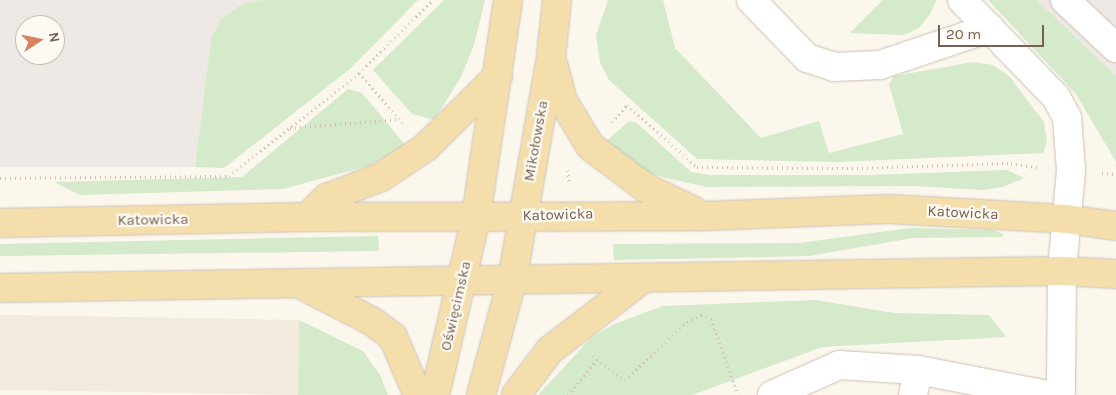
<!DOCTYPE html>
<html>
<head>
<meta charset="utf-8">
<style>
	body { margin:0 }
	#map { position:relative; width:1116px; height:395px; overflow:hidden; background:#fbf7ed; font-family:Karla,sans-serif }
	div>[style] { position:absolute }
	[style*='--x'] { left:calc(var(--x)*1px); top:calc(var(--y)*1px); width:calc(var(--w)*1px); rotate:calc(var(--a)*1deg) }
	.residential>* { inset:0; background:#f2eadc; transform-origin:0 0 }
	.industrial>* { inset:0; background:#eee9e4 }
	.green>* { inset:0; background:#d5e9cb }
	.path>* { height:3px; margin-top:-1.5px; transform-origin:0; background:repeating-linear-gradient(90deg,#d4bda9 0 1px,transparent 0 5px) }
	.roads { filter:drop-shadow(0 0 1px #cdc0b3) drop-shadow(0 0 1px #cdc0b3) }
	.minor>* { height:28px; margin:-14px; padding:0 14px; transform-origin:14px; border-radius:14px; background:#fff }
	.major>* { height:28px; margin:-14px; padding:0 14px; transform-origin:14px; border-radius:14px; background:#f3deac }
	span { translate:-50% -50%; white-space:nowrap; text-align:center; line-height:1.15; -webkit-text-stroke:4.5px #fefaf3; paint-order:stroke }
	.street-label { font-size:15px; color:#756151 }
	.north { position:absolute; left:15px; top:15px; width:50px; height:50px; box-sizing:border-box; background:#fefaf3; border:1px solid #c7bdb2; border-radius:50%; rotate:79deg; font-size:14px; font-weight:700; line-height:20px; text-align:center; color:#756151 }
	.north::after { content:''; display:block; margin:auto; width:18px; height:22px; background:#d9835e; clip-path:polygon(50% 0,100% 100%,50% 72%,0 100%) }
	.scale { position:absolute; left:938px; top:25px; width:106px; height:22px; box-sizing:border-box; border:2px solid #756151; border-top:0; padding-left:6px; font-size:15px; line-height:18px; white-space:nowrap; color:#756151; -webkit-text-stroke:4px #fefaf3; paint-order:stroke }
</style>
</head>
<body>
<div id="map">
	<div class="residential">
		<div style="left:299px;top:320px;width:75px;height:299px;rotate:91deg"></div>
	</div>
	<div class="industrial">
		<div style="clip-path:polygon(evenodd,0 0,262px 0,244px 3px,211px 39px,195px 167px,0 167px,0 0,25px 25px,55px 25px,55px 55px,25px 55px,25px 25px)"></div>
		<div style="clip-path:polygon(1037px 0,1116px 0,1116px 76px)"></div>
	</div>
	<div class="green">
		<div style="clip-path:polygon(262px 0,418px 0,351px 68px,224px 168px,195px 167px,211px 39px,221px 19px,244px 3px)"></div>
		<div style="clip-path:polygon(444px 0,485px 0,474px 45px,460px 79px,434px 120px,412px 114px,373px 70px)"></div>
		<div style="clip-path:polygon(608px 0,663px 0,675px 48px,761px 138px,819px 121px,829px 153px,903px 134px,889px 84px,894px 76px,973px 62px,993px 65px,1009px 76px,1044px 122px,1047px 142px,1043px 153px,836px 162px,697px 159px,609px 80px,600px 62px,596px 35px)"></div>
		<div style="clip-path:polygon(883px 0,936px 0,936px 1px,930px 14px,919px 28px,904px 35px,850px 33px)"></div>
		<div style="clip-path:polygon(988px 0,1037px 0,1116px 76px,1116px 162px,1076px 94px)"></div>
		<div style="clip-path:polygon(348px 89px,362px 93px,406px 146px,368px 166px,283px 189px,80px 195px,54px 182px,242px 177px)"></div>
		<div style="clip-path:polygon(629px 121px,637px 123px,691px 172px,710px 175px,870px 175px,1007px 170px,1024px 178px,1003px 187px,982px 190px,915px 186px,707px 187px,653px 175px,626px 163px,604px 143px)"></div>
		<div style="clip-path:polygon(910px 228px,993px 230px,1004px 234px,1002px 237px,913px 238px,809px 256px,614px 260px,613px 244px,799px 243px)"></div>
		<div style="clip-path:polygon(378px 236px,379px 251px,0 256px,0 244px)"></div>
		<div style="clip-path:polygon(816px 300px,894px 313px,989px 315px,1006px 337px,822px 347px,692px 395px,538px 395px,591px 338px,614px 324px,663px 306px)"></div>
		<div style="clip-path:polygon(299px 320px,363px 351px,380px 375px,388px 395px,298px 395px)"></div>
	</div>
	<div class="path">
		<div style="--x:359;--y:73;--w:104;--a:-44.6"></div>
		<div style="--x:612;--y:122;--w:23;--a:-49"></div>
		<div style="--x:627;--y:105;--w:94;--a:41.5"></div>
		<div style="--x:697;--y:167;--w:160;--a:0.4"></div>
		<div style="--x:857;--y:168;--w:154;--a:-1.9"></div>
		<div style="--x:1011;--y:163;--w:27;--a:10"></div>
		<div style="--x:290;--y:128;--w:109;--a:-4.7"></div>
		<div style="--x:568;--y:170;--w:14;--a:86"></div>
		<div style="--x:1102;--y:173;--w:14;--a:4"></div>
		<div style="--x:0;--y:178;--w:229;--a:-0.5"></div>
		<div style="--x:229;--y:176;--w:166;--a:-38.4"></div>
		<div style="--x:359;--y:73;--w:67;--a:48.7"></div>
		<div style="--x:593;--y:356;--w:40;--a:37"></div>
		<div style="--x:625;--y:380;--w:85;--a:-43.1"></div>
		<div style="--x:687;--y:322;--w:16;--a:-27"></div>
		<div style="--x:701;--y:315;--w:11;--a:22"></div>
		<div style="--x:711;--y:319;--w:81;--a:70.4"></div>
		<div style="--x:568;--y:395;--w:46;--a:-51.1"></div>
	</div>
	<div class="roads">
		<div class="minor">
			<div style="--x:751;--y:0;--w:81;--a:46"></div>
			<div style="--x:807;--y:58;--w:28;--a:18"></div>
			<div style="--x:834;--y:67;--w:46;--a:-2.5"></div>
			<div style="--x:880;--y:65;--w:116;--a:-18.6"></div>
			<div style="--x:962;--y:0;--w:135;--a:45.9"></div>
			<div style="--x:1056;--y:97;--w:24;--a:62"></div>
			<div style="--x:1067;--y:118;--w:52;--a:85.6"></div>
			<div style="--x:1071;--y:170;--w:101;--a:95.1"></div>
			<div style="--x:1062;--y:271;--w:124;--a:90.5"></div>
			<div style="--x:1065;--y:0;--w:70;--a:43.3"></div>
			<div style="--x:772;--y:395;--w:73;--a:-24.1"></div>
			<div style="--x:839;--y:365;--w:79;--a:3.6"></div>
			<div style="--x:918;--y:370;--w:132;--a:10.9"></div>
			<div style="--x:913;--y:395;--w:25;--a:-79"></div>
		</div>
		<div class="major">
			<div style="--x:553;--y:64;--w:38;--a:75"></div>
			<div style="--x:563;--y:101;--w:52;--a:59"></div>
			<div style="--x:590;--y:146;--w:70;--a:36.9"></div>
			<div style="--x:646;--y:188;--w:53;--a:25.6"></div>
			<div style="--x:307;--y:217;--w:28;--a:-44"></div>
			<div style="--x:327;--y:198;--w:58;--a:-21.3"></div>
			<div style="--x:381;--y:177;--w:54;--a:-33.7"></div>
			<div style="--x:426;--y:147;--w:101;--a:-44.6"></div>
			<div style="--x:0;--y:223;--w:307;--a:-1.1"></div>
			<div style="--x:307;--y:217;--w:398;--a:-0.1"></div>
			<div style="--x:705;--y:216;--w:184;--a:-2.2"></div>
			<div style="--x:889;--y:209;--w:177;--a:3.2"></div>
			<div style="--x:1066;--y:219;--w:50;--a:8"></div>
			<div style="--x:302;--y:285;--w:80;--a:27.5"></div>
			<div style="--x:373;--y:322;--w:25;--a:37"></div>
			<div style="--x:393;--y:337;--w:63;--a:66.7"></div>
			<div style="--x:0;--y:288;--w:1062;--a:-0.92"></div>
			<div style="--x:1062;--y:271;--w:54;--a:3.2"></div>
			<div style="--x:435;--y:395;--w:183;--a:-77"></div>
			<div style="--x:476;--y:217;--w:219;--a:-81.6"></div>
			<div style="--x:481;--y:395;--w:118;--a:-74.8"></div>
			<div style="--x:512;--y:281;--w:227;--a:-80.1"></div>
			<div style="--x:551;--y:57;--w:57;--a:-84"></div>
			<div style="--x:516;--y:395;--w:56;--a:-52.9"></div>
			<div style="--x:550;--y:350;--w:115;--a:-37.6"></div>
		</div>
	</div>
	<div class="street-label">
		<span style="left:536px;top:141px;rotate:-80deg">Mikołowska</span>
		<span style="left:963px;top:213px;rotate:3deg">Katowicka</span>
		<span style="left:558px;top:215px;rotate:-2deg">Katowicka</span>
		<span style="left:153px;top:220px;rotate:-1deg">Katowicka</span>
		<span style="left:456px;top:306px;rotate:-77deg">Oświęcimska</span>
	</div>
	<div class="north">N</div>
	<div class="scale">20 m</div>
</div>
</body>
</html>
